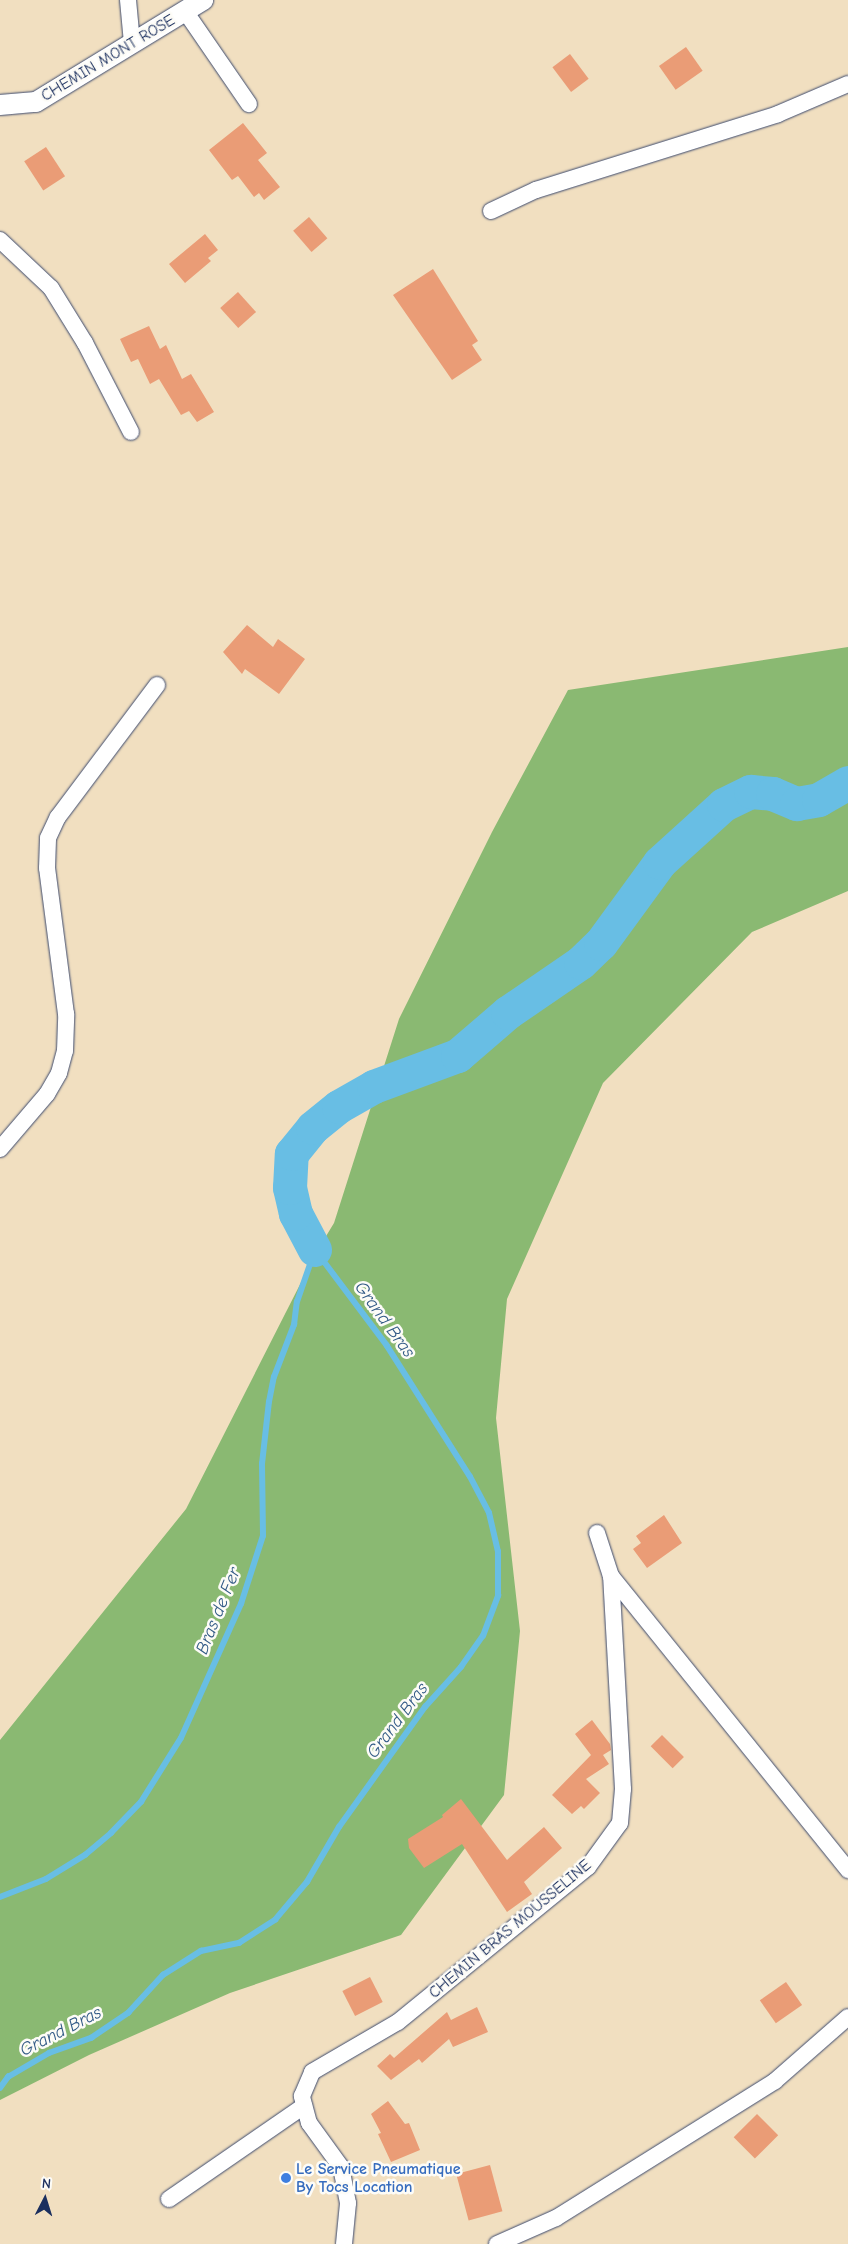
<!DOCTYPE html>
<html>
<head>
<meta charset="utf-8">
<style>
	body { margin:0 }
	#map { position:relative; width:848px; height:2244px; overflow:hidden; background:#f1dfc0; font-family:"Comic Neue",sans-serif }
	div>[style] { position:absolute }
	[style*='--x'] { left:calc(var(--x)*1px); top:calc(var(--y)*1px); width:calc(var(--w)*1px); rotate:calc(var(--a)*1deg) }
	.forest>* { inset:0; background:#8ab972 }
	.stream>* { height:5.5px; margin:-2.75px; padding:0 2.75px; transform-origin:2.75px; border-radius:2.75px; background:#68bee4 }
	.river>* { height:34px; margin:-17px; padding:0 17px; transform-origin:17px; border-radius:17px; background:#68bee4 }
	.building>* { inset:0; background:#ea9c76; transform-origin:0 0 }
	.roads { filter:drop-shadow(0 0 1px #3b496d) drop-shadow(0 0 1px #3b496d) }
	.minor>* { height:16px; margin:-8px; padding:0 8px; transform-origin:8px; border-radius:8px; background:#fff }
	.tertiary>* { height:20px; margin:-10px; padding:0 10px; transform-origin:10px; border-radius:10px; background:#fff }
	.dots>* { width:14px; height:14px; translate:-50% -50%; box-sizing:border-box; border:2px solid #fdfcf7; border-radius:50% }
	span { translate:-50% -50%; white-space:nowrap; text-align:center; line-height:1.15; -webkit-text-stroke:5px #fdfcf7; paint-order:stroke }
	.street-label { font-size:16px; color:#1b2f5e }
	.shop-label { font-size:16px; color:#366cbe; font-weight:700 }
	.left { translate:0 -50%; text-align:left }
	.water-label { font-size:18px; color:#325a86; font-style:italic }
	.north { position:absolute; left:20px; top:2174px; width:50px; height:50px; -webkit-text-stroke:4px #fdfcf7; paint-order:stroke; rotate:5deg; font-size:14px; font-weight:700; line-height:20px; text-align:center; color:#1b2f5e }
	.north::after { content:''; display:block; margin:auto; width:18px; height:22px; background:#1b2f5e; clip-path:polygon(50% 0,100% 100%,50% 72%,0 100%) }
</style>
</head>
<body>
<div id="map">
	<div class="forest">
		<div style="clip-path:polygon(848px 647px,848px 891px,752px 932px,603px 1083px,507px 1299px,496px 1418px,520px 1631px,504px 1795px,401px 1935px,230px 1993px,89px 2055px,0 2100px,0 1740px,186px 1509px,317px 1251px,334px 1223px,399px 1019px,492px 832px,568px 690px)"></div>
	</div>
	<div class="stream">
		<div style="--x:0;--y:1897;--w:49;--a:-21.4"></div>
		<div style="--x:46;--y:1879;--w:46;--a:-31.6"></div>
		<div style="--x:85;--y:1855;--w:34;--a:-40"></div>
		<div style="--x:111;--y:1833;--w:43;--a:-45.9"></div>
		<div style="--x:141;--y:1802;--w:75;--a:-58"></div>
		<div style="--x:181;--y:1738;--w:147;--a:-65.9"></div>
		<div style="--x:241;--y:1604;--w:71;--a:-72.1"></div>
		<div style="--x:263;--y:1536;--w:72;--a:-90.8"></div>
		<div style="--x:262;--y:1464;--w:62;--a:-83.6"></div>
		<div style="--x:269;--y:1402;--w:25;--a:-79"></div>
		<div style="--x:274;--y:1377;--w:56;--a:-69"></div>
		<div style="--x:294;--y:1325;--w:23;--a:-83"></div>
		<div style="--x:297;--y:1302;--w:55;--a:-70.9"></div>
		<div style="--x:0;--y:2088;--w:14;--a:-54"></div>
		<div style="--x:8;--y:2077;--w:48;--a:-30.3"></div>
		<div style="--x:49;--y:2053;--w:45;--a:-19.7"></div>
		<div style="--x:91;--y:2038;--w:45;--a:-34"></div>
		<div style="--x:128;--y:2013;--w:52;--a:-47.4"></div>
		<div style="--x:163;--y:1975;--w:45;--a:-32.3"></div>
		<div style="--x:201;--y:1951;--w:39;--a:-12"></div>
		<div style="--x:239;--y:1943;--w:43;--a:-32.6"></div>
		<div style="--x:275;--y:1920;--w:50;--a:-49.9"></div>
		<div style="--x:307;--y:1882;--w:64;--a:-59.8"></div>
		<div style="--x:339;--y:1827;--w:148;--a:-54.4"></div>
		<div style="--x:425;--y:1707;--w:54;--a:-48"></div>
		<div style="--x:461;--y:1667;--w:38;--a:-55"></div>
		<div style="--x:483;--y:1636;--w:43;--a:-69.4"></div>
		<div style="--x:498;--y:1596;--w:44;--a:-90"></div>
		<div style="--x:498;--y:1552;--w:40;--a:-103"></div>
		<div style="--x:489;--y:1513;--w:41;--a:-117.8"></div>
		<div style="--x:470;--y:1477;--w:155;--a:-122.4"></div>
		<div style="--x:387;--y:1346;--w:120;--a:-126.9"></div>
	</div>
	<div class="river">
		<div style="--x:315;--y:1250;--w:41;--a:-117.8"></div>
		<div style="--x:296;--y:1214;--w:27;--a:-103"></div>
		<div style="--x:290;--y:1188;--w:34;--a:-87"></div>
		<div style="--x:292;--y:1154;--w:33;--a:-51"></div>
		<div style="--x:313;--y:1128;--w:33;--a:-39"></div>
		<div style="--x:339;--y:1107;--w:40;--a:-29.7"></div>
		<div style="--x:374;--y:1087;--w:90;--a:-20.3"></div>
		<div style="--x:458;--y:1056;--w:66;--a:-40.7"></div>
		<div style="--x:508;--y:1013;--w:88;--a:-34.4"></div>
		<div style="--x:581;--y:963;--w:28;--a:-44"></div>
		<div style="--x:601;--y:944;--w:100;--a:-53.9"></div>
		<div style="--x:660;--y:863;--w:86;--a:-42.2"></div>
		<div style="--x:724;--y:805;--w:30;--a:-26"></div>
		<div style="--x:751;--y:792;--w:22;--a:5"></div>
		<div style="--x:773;--y:794;--w:26;--a:23"></div>
		<div style="--x:797;--y:804;--w:22;--a:-10"></div>
		<div style="--x:819;--y:800;--w:34;--a:-30"></div>
	</div>
	<div class="building">
		<div style="left:686px;top:47px;width:29px;height:33px;rotate:55deg"></div>
		<div style="left:570px;top:54px;width:31px;height:22px;rotate:53deg"></div>
		<div style="clip-path:polygon(243px 123px,267px 153px,258px 160px,280px 187px,264px 200px,259px 193px,254px 197px,238px 176px,232px 180px,209px 150px)"></div>
		<div style="left:46px;top:147px;width:35px;height:26px;rotate:57deg"></div>
		<div style="left:309px;top:217px;width:28px;height:21px;rotate:49deg"></div>
		<div style="clip-path:polygon(205px 234px,218px 250px,208px 258px,211px 261px,185px 283px,169px 264px)"></div>
		<div style="clip-path:polygon(433px 269px,478px 341px,472px 345px,482px 360px,452px 380px,393px 295px)"></div>
		<div style="left:238px;top:292px;width:27px;height:24px;rotate:48deg"></div>
		<div style="clip-path:polygon(149px 326px,160px 349px,166px 345px,182px 379px,191px 374px,214px 412px,197px 422px,189px 411px,181px 415px,159px 379px,150px 384px,138px 359px,131px 362px,120px 339px)"></div>
		<div style="clip-path:polygon(247px 625px,273px 647px,278px 639px,305px 659px,279px 694px,245px 669px,242px 674px,223px 652px)"></div>
		<div style="clip-path:polygon(664px 1515px,682px 1543px,647px 1568px,633px 1549px,641px 1543px,636px 1536px)"></div>
		<div style="clip-path:polygon(592px 1720px,610px 1744px,611px 1750px,603px 1755px,609px 1764px,586px 1779px,600px 1793px,584px 1809px,581px 1806px,572px 1814px,552px 1795px,591px 1755px,575px 1734px)"></div>
		<div style="left:662px;top:1735px;width:31px;height:16px;rotate:45deg"></div>
		<div style="clip-path:polygon(461px 1799px,507px 1860px,544px 1827px,562px 1848px,524px 1882px,532px 1894px,507px 1912px,462px 1844px,424px 1868px,409px 1848px,408px 1839px,443px 1817px,442px 1815px)"></div>
		<div style="left:370px;top:1977px;width:28px;height:31px;rotate:63deg"></div>
		<div style="left:786px;top:1982px;width:28px;height:32px;rotate:55deg"></div>
		<div style="clip-path:polygon(477px 2007px,488px 2032px,453px 2047px,449px 2039px,422px 2063px,419px 2059px,391px 2080px,377px 2066px,390px 2054px,394px 2058px,447px 2012px,451px 2020px)"></div>
		<div style="clip-path:polygon(388px 2101px,405px 2124px,409px 2123px,420px 2150px,391px 2162px,378px 2134px,381px 2133px,371px 2114px)"></div>
		<div style="left:757px;top:2114px;width:30px;height:33px;rotate:45deg"></div>
		<div style="left:490px;top:2165px;width:48px;height:35px;rotate:75deg"></div>
	</div>
	<div class="roads">
		<div class="minor">
			<div style="--x:128;--y:0;--w:43;--a:84.7"></div>
			<div style="--x:185;--y:11;--w:113;--a:55.5"></div>
			<div style="--x:491;--y:211;--w:50;--a:-25"></div>
			<div style="--x:536;--y:190;--w:254;--a:-17.4"></div>
			<div style="--x:778;--y:114;--w:76;--a:-23.2"></div>
			<div style="--x:0;--y:240;--w:70;--a:43.3"></div>
			<div style="--x:51;--y:288;--w:65;--a:58.3"></div>
			<div style="--x:85;--y:343;--w:100;--a:62.7"></div>
			<div style="--x:0;--y:1149;--w:72;--a:-49.5"></div>
			<div style="--x:47;--y:1094;--w:24;--a:-60"></div>
			<div style="--x:59;--y:1073;--w:23;--a:-75"></div>
			<div style="--x:65;--y:1051;--w:37;--a:-88"></div>
			<div style="--x:66;--y:1014;--w:147;--a:-97.4"></div>
			<div style="--x:47;--y:868;--w:30;--a:-88"></div>
			<div style="--x:48;--y:838;--w:23;--a:-65"></div>
			<div style="--x:58;--y:817;--w:165;--a:-53.1"></div>
			<div style="--x:597;--y:1533;--w:45;--a:72"></div>
			<div style="--x:611;--y:1576;--w:378;--a:51.1"></div>
			<div style="--x:169;--y:2199;--w:164;--a:-34.6"></div>
			<div style="--x:344;--y:2244;--w:41;--a:-84.4"></div>
			<div style="--x:348;--y:2203;--w:37;--a:-101"></div>
			<div style="--x:341;--y:2167;--w:54;--a:-126"></div>
			<div style="--x:309;--y:2123;--w:28;--a:-105"></div>
			<div style="--x:302;--y:2096;--w:26;--a:-67"></div>
			<div style="--x:312;--y:2072;--w:99;--a:-30.2"></div>
			<div style="--x:398;--y:2022;--w:245;--a:-39.2"></div>
			<div style="--x:588;--y:1867;--w:54;--a:-54"></div>
			<div style="--x:620;--y:1823;--w:34;--a:-85"></div>
			<div style="--x:623;--y:1789;--w:213;--a:-93.2"></div>
			<div style="--x:497;--y:2244;--w:64;--a:-23.8"></div>
			<div style="--x:556;--y:2218;--w:258;--a:-32"></div>
			<div style="--x:775;--y:2081;--w:97;--a:-41.2"></div>
		</div>
		<div class="tertiary">
			<div style="--x:0;--y:105;--w:36;--a:-5"></div>
			<div style="--x:36;--y:102;--w:196;--a:-31.4"></div>
		</div>
	</div>
	<div class="dots">
		<div style="left:286px;top:2178px;background:#3f7fe0"></div>
	</div>
	<div class="street-label">
		<span style="left:108px;top:58px;rotate:-31deg">CHEMIN MONT ROSE</span>
		<span style="left:510px;top:1929px;rotate:-40deg">CHEMIN BRAS MOUSSELINE</span>
	</div>
	<div class="shop-label">
		<span class="left" style="left:296px;top:2178px">Le Service Pneumatique<br>By Tocs Location</span>
	</div>
	<div class="water-label">
		<span style="left:384px;top:1320px;rotate:54deg">Grand Bras</span>
		<span style="left:219px;top:1611px;rotate:-68deg">Bras de Fer</span>
		<span style="left:398px;top:1721px;rotate:-53deg">Grand Bras</span>
		<span style="left:61px;top:2032px;rotate:-27deg">Grand Bras</span>
	</div>
	<div class="north">N</div>
</div>
</body>
</html>
